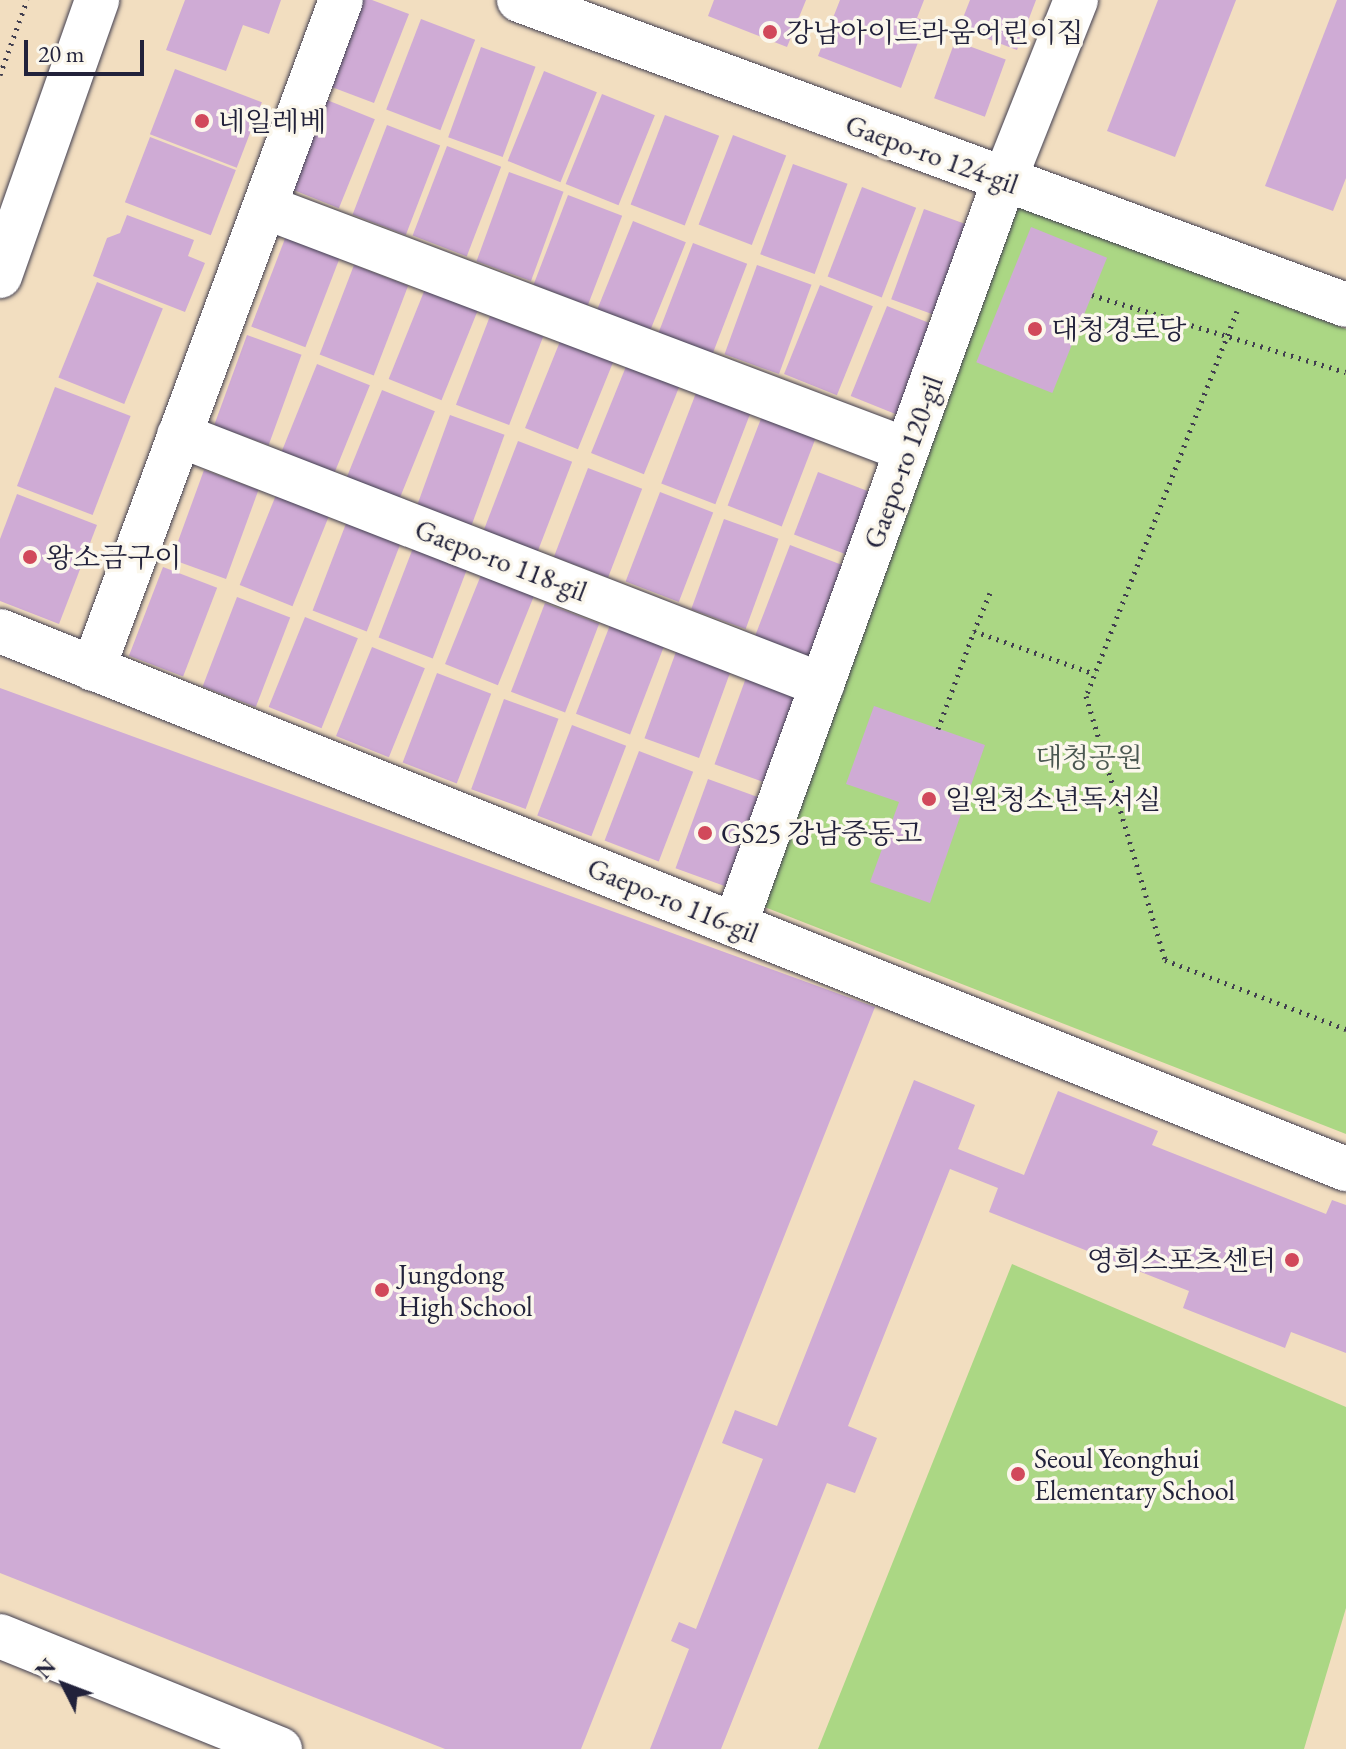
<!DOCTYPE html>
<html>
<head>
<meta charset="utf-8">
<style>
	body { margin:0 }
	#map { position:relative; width:1346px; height:1749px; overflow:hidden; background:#f2dec0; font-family:"EB Garamond","Noto Serif KR",serif }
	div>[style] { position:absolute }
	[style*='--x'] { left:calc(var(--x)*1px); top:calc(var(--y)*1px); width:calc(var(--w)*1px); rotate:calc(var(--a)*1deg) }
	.green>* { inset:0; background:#abd784 }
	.building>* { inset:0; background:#cfabd5; transform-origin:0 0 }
	.path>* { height:5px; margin-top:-2.5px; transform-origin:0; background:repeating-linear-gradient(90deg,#413e4f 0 2px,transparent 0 8px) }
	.roads { filter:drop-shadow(0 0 2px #413e4f) drop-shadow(0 0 2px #413e4f) }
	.minor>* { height:44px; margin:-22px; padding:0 22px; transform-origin:22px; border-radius:22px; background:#fff }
	.dots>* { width:22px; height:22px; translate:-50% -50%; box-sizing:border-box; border:4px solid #fbf7ec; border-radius:50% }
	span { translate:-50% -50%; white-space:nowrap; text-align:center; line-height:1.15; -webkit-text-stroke:7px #fbf7ec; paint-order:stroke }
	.poi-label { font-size:28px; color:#22223b }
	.left { translate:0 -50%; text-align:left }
	.right { translate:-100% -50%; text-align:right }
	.street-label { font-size:28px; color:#22223b }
	.park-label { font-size:28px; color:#4b5851 }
	.north { position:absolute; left:24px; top:1645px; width:80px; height:80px; -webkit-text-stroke:6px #fbf7ec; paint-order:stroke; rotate:312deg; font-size:22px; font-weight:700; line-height:32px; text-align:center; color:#22223b }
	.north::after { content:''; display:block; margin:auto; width:28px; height:36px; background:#22223b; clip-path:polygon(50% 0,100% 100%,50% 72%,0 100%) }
	.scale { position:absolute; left:24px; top:40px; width:120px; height:36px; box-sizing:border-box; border:4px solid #22223b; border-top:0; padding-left:10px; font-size:24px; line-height:28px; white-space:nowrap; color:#22223b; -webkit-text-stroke:6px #fbf7ec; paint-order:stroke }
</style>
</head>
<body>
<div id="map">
	<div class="green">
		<div style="clip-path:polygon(1016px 205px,1346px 329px,1346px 1134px,762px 906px)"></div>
		<div style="clip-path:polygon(1012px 1264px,1346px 1407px,1346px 1608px,1304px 1749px,818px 1749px)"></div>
	</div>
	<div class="building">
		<div style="clip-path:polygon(185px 0,281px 0,269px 34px,243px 25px,226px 71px,166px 50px)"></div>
		<div style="clip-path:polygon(353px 0,372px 0,409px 14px,374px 103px,321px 83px)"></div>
		<div style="clip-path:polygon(714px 0,806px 0,787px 47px,708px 16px)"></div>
		<div style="clip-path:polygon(840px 0,924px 0,917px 18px,926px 21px,901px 88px,818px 56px)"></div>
		<div style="clip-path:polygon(970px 0,1036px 0,1017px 50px,959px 28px)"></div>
		<div style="clip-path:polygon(1158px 0,1236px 0,1175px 157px,1107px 131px)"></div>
		<div style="clip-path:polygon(1337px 0,1346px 0,1346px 178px,1333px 211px,1265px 186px)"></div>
		<div style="left:421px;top:19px;width:58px;height:97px;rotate:21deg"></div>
		<div style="left:955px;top:41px;width:54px;height:61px;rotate:20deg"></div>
		<div style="left:481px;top:47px;width:58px;height:96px;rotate:20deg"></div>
		<div style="left:175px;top:69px;width:93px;height:70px;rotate:21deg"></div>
		<div style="left:544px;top:71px;width:57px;height:97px;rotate:22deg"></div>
		<div style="left:602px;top:94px;width:57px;height:97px;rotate:22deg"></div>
		<div style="left:322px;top:98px;width:57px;height:96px;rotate:22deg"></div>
		<div style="left:665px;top:115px;width:58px;height:96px;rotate:21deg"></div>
		<div style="left:387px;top:125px;width:57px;height:96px;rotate:21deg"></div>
		<div style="left:733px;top:135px;width:57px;height:96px;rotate:21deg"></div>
		<div style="left:150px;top:137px;width:92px;height:70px;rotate:21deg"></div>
		<div style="left:447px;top:146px;width:58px;height:96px;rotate:21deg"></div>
		<div style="left:793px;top:164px;width:58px;height:96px;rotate:20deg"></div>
		<div style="left:509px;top:172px;width:58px;height:95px;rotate:20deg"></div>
		<div style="left:862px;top:187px;width:58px;height:96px;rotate:21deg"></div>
		<div style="left:568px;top:195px;width:58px;height:96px;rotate:21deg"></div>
		<div style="left:924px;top:209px;width:58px;height:96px;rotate:20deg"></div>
		<div style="clip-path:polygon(127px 215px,194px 240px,188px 256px,205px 263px,185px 312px,93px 276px,107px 238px,120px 233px)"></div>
		<div style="left:633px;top:221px;width:57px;height:96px;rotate:22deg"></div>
		<div style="left:1031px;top:227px;width:82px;height:146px;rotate:22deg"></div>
		<div style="left:286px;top:236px;width:58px;height:97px;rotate:21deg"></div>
		<div style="left:693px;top:243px;width:58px;height:96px;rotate:21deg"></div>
		<div style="left:354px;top:265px;width:58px;height:96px;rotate:21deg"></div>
		<div style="left:757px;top:265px;width:58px;height:95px;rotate:20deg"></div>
		<div style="left:97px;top:282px;width:71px;height:103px;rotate:22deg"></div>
		<div style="left:820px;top:285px;width:57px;height:96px;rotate:22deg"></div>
		<div style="left:425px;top:289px;width:57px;height:97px;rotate:22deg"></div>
		<div style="left:887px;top:306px;width:57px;height:97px;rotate:22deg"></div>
		<div style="left:490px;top:316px;width:57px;height:95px;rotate:21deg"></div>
		<div style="left:247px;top:335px;width:58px;height:96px;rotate:20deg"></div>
		<div style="left:561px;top:339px;width:57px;height:96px;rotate:22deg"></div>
		<div style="left:317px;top:364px;width:57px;height:97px;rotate:22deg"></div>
		<div style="left:627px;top:364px;width:57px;height:96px;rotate:22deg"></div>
		<div style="left:55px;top:387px;width:81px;height:106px;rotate:21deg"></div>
		<div style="left:382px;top:390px;width:57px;height:97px;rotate:22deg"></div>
		<div style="left:696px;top:393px;width:58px;height:97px;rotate:21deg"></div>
		<div style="left:450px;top:415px;width:58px;height:96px;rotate:20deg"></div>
		<div style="left:762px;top:416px;width:58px;height:96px;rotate:21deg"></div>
		<div style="left:518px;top:441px;width:58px;height:97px;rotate:21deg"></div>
		<div style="left:588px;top:468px;width:58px;height:95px;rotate:21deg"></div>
		<div style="left:204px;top:470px;width:58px;height:95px;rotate:20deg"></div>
		<div style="left:818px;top:472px;width:56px;height:67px;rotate:21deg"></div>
		<div style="left:660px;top:492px;width:57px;height:96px;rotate:21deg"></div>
		<div style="clip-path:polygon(17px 494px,97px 525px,59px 624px,0 601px,0 539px)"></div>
		<div style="left:276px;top:495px;width:57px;height:97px;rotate:22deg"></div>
		<div style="left:724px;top:519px;width:58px;height:96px;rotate:20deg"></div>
		<div style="left:347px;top:521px;width:58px;height:96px;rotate:21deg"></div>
		<div style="left:790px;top:545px;width:58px;height:97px;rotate:21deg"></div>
		<div style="left:413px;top:548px;width:58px;height:96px;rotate:21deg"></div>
		<div style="left:163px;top:567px;width:58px;height:95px;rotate:21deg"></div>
		<div style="left:481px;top:575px;width:57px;height:96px;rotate:22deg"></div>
		<div style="left:237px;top:597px;width:57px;height:96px;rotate:21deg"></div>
		<div style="left:545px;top:603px;width:58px;height:95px;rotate:21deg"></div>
		<div style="left:305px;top:617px;width:57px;height:97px;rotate:22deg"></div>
		<div style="left:610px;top:625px;width:58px;height:95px;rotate:21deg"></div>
		<div style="left:372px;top:647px;width:57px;height:96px;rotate:22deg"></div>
		<div style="left:677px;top:649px;width:58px;height:95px;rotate:20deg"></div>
		<div style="left:437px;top:673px;width:58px;height:96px;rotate:21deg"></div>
		<div style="left:747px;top:675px;width:58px;height:95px;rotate:20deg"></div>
		<div style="clip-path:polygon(0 688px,875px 1007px,581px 1749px,445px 1749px,0 1573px)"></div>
		<div style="left:504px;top:699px;width:58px;height:96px;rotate:20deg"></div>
		<div style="clip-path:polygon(874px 706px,985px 745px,930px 903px,870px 882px,899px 802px,846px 784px)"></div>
		<div style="left:572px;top:725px;width:58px;height:97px;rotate:21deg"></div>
		<div style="left:639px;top:751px;width:58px;height:96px;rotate:21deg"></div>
		<div style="left:708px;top:779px;width:58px;height:95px;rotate:20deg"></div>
		<div style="clip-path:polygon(914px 1080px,975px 1105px,958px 1149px,1024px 1175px,1058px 1091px,1158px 1131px,1152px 1145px,1326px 1214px,1332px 1200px,1346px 1205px,1346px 1353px,1291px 1332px,1285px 1348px,1183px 1308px,1189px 1291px,989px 1212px,998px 1188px,950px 1169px,848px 1426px,877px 1438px,855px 1493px,827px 1483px,721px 1749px,650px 1749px,689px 1649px,671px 1641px,679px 1622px,696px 1629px,763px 1459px,722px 1443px,735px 1410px,777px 1426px)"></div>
	</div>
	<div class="path">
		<div style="--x:0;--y:75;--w:80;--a:-70.2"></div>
		<div style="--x:1092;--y:295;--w:265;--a:16.9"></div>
		<div style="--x:1237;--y:311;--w:414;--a:111.4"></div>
		<div style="--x:1086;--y:696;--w:276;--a:73.3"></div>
		<div style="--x:1165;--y:960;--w:194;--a:20.9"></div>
		<div style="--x:990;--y:593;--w:41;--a:112.8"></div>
		<div style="--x:974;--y:631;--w:128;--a:19.6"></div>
		<div style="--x:938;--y:729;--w:104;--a:-69.8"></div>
	</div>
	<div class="roads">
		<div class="minor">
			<div style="--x:519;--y:0;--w:881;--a:20.24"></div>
			<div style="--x:265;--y:207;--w:686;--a:20.73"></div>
			<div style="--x:0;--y:276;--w:293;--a:-70.6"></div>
			<div style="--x:179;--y:435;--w:690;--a:21.25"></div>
			<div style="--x:0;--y:631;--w:1450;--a:21.79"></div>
			<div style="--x:93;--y:669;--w:713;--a:-69.66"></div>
			<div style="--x:735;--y:925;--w:791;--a:-70.12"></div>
			<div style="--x:1004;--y:181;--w:195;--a:-68.3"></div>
			<div style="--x:0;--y:1636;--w:302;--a:22"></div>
		</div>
	</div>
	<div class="dots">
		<div style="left:770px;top:32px;background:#d1495b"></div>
		<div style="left:202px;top:121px;background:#d1495b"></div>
		<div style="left:1035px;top:329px;background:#d1495b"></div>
		<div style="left:30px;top:557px;background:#d1495b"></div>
		<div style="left:929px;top:799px;background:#d1495b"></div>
		<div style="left:705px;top:833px;background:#d1495b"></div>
		<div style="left:1292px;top:1260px;background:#d1495b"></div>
		<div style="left:382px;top:1290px;background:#d1495b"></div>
		<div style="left:1018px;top:1474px;background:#d1495b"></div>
	</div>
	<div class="poi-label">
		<span class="left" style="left:786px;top:32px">강남아이트라움어린이집</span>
		<span class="left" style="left:218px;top:121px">네일레베</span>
		<span class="left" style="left:1051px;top:329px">대청경로당</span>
		<span class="left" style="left:46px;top:557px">왕소금구이</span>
		<span class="left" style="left:945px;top:799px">일원청소년독서실</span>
		<span class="left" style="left:721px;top:833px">GS25 강남중동고</span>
		<span class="right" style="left:1276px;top:1260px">영희스포츠센터</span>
		<span class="left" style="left:398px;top:1290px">Jungdong<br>High School</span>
		<span class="left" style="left:1034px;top:1474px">Seoul Yeonghui<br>Elementary School</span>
	</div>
	<div class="street-label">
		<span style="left:932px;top:154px;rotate:20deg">Gaepo-ro 124-gil</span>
		<span style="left:903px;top:462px;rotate:-70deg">Gaepo-ro 120-gil</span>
		<span style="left:501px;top:560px;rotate:21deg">Gaepo-ro 118-gil</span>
		<span style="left:673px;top:900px;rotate:22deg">Gaepo-ro 116-gil</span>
	</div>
	<div class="park-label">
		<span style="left:1089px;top:757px">대청공원</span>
	</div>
	<div class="north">N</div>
	<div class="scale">20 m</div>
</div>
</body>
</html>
